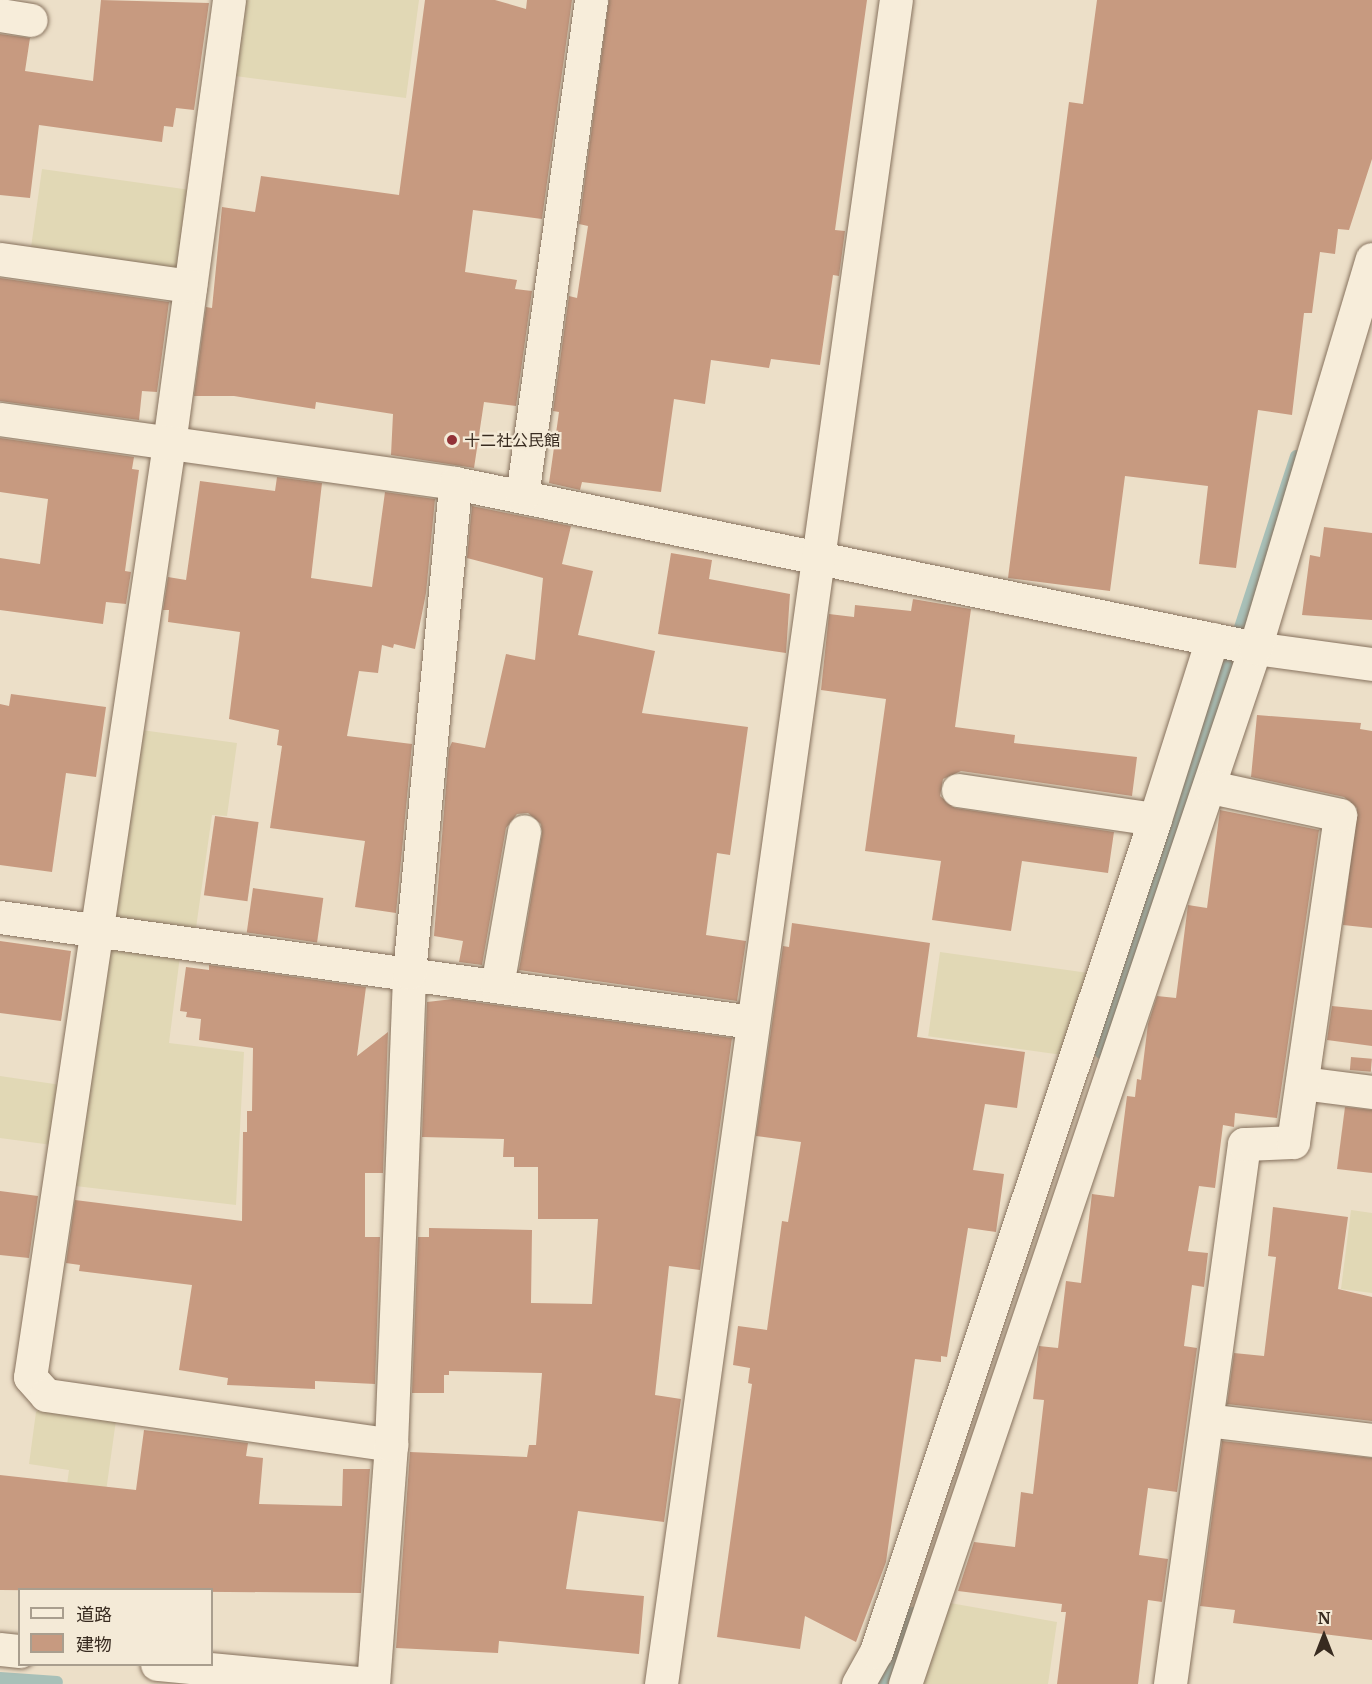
<!DOCTYPE html>
<html>
<head>
<meta charset="utf-8">
<style>
	body { margin:0 }
	#map { position:relative; width:1372px; height:1684px; overflow:hidden; background:#ecdfc8; font-family:Merriweather,"Noto Sans JP",serif }
	div>[style] { position:absolute }
	[style*='--x'] { left:calc(var(--x)*1px); top:calc(var(--y)*1px); width:calc(var(--w)*1px); rotate:calc(var(--a)*1deg) }
	.farmland>* { inset:0; background:#e1d8b5; transform-origin:0 0 }
	.stream>* { height:12px; margin:-6px; padding:0 6px; transform-origin:6px; border-radius:6px; background:#a8c0b8 }
	.building>* { inset:0; background:#c79a80; transform-origin:0 0 }
	.roads { filter:drop-shadow(0 0 2px #87725e) drop-shadow(0 0 2px #87725e) }
	.minor>* { height:33px; margin:-16.5px; padding:0 16.5px; transform-origin:16.5px; border-radius:16.5px; background:#f7edda }
	.dots>* { width:16px; height:16px; translate:-50% -50%; box-sizing:border-box; border:3px solid #f4ead7; border-radius:50% }
	span { translate:-50% -50%; white-space:nowrap; text-align:center; line-height:1.15; -webkit-text-stroke:4.5px #f4ead7; paint-order:stroke }
	.poi-label { font-size:16px; color:#382b20 }
	.left { translate:0 -50%; text-align:left }
	.legend { position:absolute; left:18px; top:1588px; width:195px; height:78px; box-sizing:border-box; background:#f4ead7; border:2px solid #a99e8e; margin:0; padding:8px 10px; list-style:none; font-size:18px; color:#382b20 }
	.legend li { display:flex; align-items:center; gap:12px; height:30px }
	.legend b { width:30px; border:2px solid #a99e8e }
	.north { position:absolute; left:1294px; top:1606px; width:60px; height:60px; -webkit-text-stroke:4px #f4ead7; paint-order:stroke; rotate:0deg; font-size:16px; font-weight:700; line-height:24px; text-align:center; color:#382b20 }
	.north::after { content:''; display:block; margin:auto; width:21px; height:27px; background:#382b20; clip-path:polygon(50% 0,100% 100%,50% 72%,0 100%) }
</style>
</head>
<body>
<div id="map">
	<div class="farmland">
		<div style="clip-path:polygon(244px 0,419px 0,406px 98px,235px 76px)"></div>
		<div style="left:42px;top:169px;width:150px;height:86px;rotate:8deg"></div>
		<div style="clip-path:polygon(134px 729px,237px 743px,227px 816px,212px 815px,195px 935px,122px 925px,110px 902px)"></div>
		<div style="clip-path:polygon(115px 944px,180px 956px,169px 1043px,244px 1052px,236px 1205px,67px 1185px,98px 958px)"></div>
		<div style="left:940px;top:952px;width:150px;height:85px;rotate:8deg"></div>
		<div style="clip-path:polygon(0 1076px,61px 1085px,52px 1145px,0 1138px)"></div>
		<div style="clip-path:polygon(1351px 1210px,1372px 1213px,1372px 1293px,1341px 1289px)"></div>
		<div style="clip-path:polygon(48px 1403px,117px 1413px,98px 1549px,59px 1544px,69px 1470px,29px 1464px,36px 1412px)"></div>
		<div style="clip-path:polygon(950px 1603px,1057px 1622px,1048px 1684px,920px 1684px)"></div>
	</div>
	<div class="stream">
		<div style="--x:1101;--y:1053;--w:628;--a:-71.91"></div>
		<div style="--x:0;--y:1678;--w:57;--a:4"></div>
		<div style="--x:881;--y:1684;--w:78;--a:-65.7"></div>
	</div>
	<div class="building">
		<div style="clip-path:polygon(101px 0,209px 3px,194px 110px,176px 108px,173px 127px,164px 126px,162px 142px,39px 125px,30px 198px,0 195px,0 34px,30px 38px,25px 71px,93px 81px)"></div>
		<div style="clip-path:polygon(425px 0,495px 0,526px 9px,527px 0,572px 0,542px 219px,473px 210px,465px 272px,517px 280px,515px 289px,532px 291px,516px 406px,484px 402px,474px 468px,391px 455px,393px 414px,316px 402px,315px 409px,234px 396px,194px 396px,206px 307px,212px 308px,222px 207px,255px 212px,261px 176px,399px 195px)"></div>
		<div style="clip-path:polygon(609px 0,867px 0,835px 230px,845px 231px,839px 276px,833px 275px,820px 365px,771px 359px,769px 368px,711px 360px,705px 404px,674px 399px,661px 492px,582px 482px,580px 490px,549px 483px,559px 412px,553px 411px,569px 296px,577px 298px,588px 226px,579px 224px)"></div>
		<div style="clip-path:polygon(1097px 0,1372px 0,1372px 159px,1349px 230px,1338px 229px,1335px 254px,1320px 252px,1312px 313px,1304px 313px,1292px 415px,1258px 410px,1236px 568px,1199px 564px,1208px 486px,1125px 476px,1110px 591px,1008px 578px,1069px 102px,1083px 104px)"></div>
		<div style="clip-path:polygon(0 278px,169px 302px,157px 392px,142px 391px,139px 420px,0 401px)"></div>
		<div style="clip-path:polygon(0 438px,134px 457px,132px 469px,139px 470px,125px 571px,131px 572px,126px 604px,106px 602px,103px 624px,0 610px,0 558px,40px 564px,48px 499px,0 492px)"></div>
		<div style="clip-path:polygon(277px 477px,322px 483px,311px 578px,372px 587px,385px 492px,435px 499px,426px 593px,415px 649px,394px 644px,393px 648px,382px 645px,378px 673px,359px 671px,347px 736px,412px 744px,396px 913px,355px 907px,365px 841px,270px 828px,282px 746px,277px 745px,279px 730px,229px 719px,240px 632px,168px 622px,169px 610px,163px 610px,168px 577px,186px 580px,200px 481px,275px 491px)"></div>
		<div style="clip-path:polygon(472px 506px,571px 526px,562px 564px,593px 571px,578px 635px,655px 651px,642px 713px,748px 727px,730px 855px,717px 853px,706px 935px,746px 941px,737px 1001px,519px 970px,542px 834px,541px 824px,528px 813px,517px 814px,506px 828px,482px 965px,459px 962px,463px 941px,434px 936px,449px 749px,452px 742px,485px 748px,506px 654px,535px 660px,543px 578px,467px 558px)"></div>
		<div style="clip-path:polygon(1324px 527px,1372px 533px,1372px 620px,1302px 615px,1310px 555px,1320px 557px)"></div>
		<div style="clip-path:polygon(671px 553px,712px 560px,709px 579px,790px 594px,786px 653px,658px 634px)"></div>
		<div style="clip-path:polygon(913px 599px,971px 609px,955px 727px,1015px 735px,1014px 743px,1137px 757px,1132px 796px,961px 771px,943px 779px,940px 796px,955px 808px,1114px 832px,1108px 873px,1022px 861px,1011px 931px,932px 920px,941px 861px,865px 851px,886px 699px,821px 690px,829px 614px,854px 617px,855px 605px,911px 611px)"></div>
		<div style="clip-path:polygon(11px 694px,106px 707px,96px 777px,66px 773px,52px 872px,0 865px,0 704px,9px 706px)"></div>
		<div style="clip-path:polygon(1257px 715px,1361px 723px,1360px 729px,1372px 731px,1372px 928px,1343px 925px,1357px 808px,1344px 797px,1251px 777px)"></div>
		<div style="clip-path:polygon(1220px 810px,1319px 830px,1277px 1118px,1235px 1113px,1234px 1127px,1223px 1125px,1215px 1188px,1199px 1186px,1188px 1251px,1208px 1253px,1204px 1287px,1192px 1285px,1184px 1346px,1197px 1348px,1177px 1492px,1148px 1488px,1139px 1555px,1168px 1559px,1162px 1602px,1148px 1600px,1138px 1684px,1057px 1684px,1066px 1612px,1061px 1612px,1062px 1604px,958px 1591px,974px 1542px,1015px 1547px,1021px 1492px,1033px 1494px,1044px 1400px,1033px 1399px,1039px 1346px,1058px 1348px,1066px 1281px,1081px 1283px,1092px 1194px,1114px 1197px,1127px 1096px,1135px 1097px,1137px 1079px,1141px 1080px,1148px 1024px,1157px 996px,1176px 998px,1188px 905px,1207px 908px)"></div>
		<div style="left:215px;top:816px;width:44px;height:80px;rotate:8deg"></div>
		<div style="left:253px;top:888px;width:71px;height:45px;rotate:8deg"></div>
		<div style="clip-path:polygon(792px 923px,930px 943px,917px 1037px,1025px 1052px,1017px 1108px,985px 1104px,973px 1170px,1004px 1174px,996px 1232px,968px 1228px,947px 1357px,941px 1356px,941px 1362px,915px 1359px,886px 1562px,856px 1642px,805px 1616px,800px 1649px,717px 1637px,752px 1384px,748px 1383px,750px 1368px,733px 1365px,738px 1326px,767px 1330px,782px 1221px,788px 1222px,801px 1142px,756px 1136px,783px 946px,789px 947px)"></div>
		<div style="clip-path:polygon(0 941px,71px 951px,61px 1021px,0 1013px)"></div>
		<div style="clip-path:polygon(209px 965px,366px 987px,357px 1056px,388px 1032px,383px 1173px,365px 1173px,365px 1237px,380px 1237px,375px 1384px,315px 1381px,315px 1389px,227px 1385px,228px 1378px,179px 1370px,192px 1285px,79px 1271px,80px 1265px,66px 1263px,75px 1200px,242px 1221px,243px 1132px,247px 1132px,247px 1111px,252px 1111px,253px 1048px,199px 1040px,201px 1019px,186px 1017px,187px 1012px,180px 1011px,186px 967px,209px 970px)"></div>
		<div style="clip-path:polygon(453px 999px,732px 1038px,700px 1270px,669px 1266px,655px 1395px,681px 1399px,664px 1522px,578px 1511px,566px 1589px,644px 1596px,639px 1654px,499px 1641px,498px 1653px,396px 1648px,410px 1452px,527px 1457px,529px 1445px,536px 1445px,542px 1373px,449px 1371px,449px 1375px,444px 1375px,444px 1393px,412px 1393px,418px 1237px,429px 1237px,429px 1228px,532px 1230px,531px 1303px,592px 1304px,598px 1219px,538px 1219px,538px 1167px,514px 1167px,514px 1157px,503px 1157px,504px 1139px,422px 1137px,427px 1002px)"></div>
		<div style="clip-path:polygon(1332px 1006px,1372px 1010px,1372px 1046px,1327px 1040px)"></div>
		<div style="left:1351px;top:1057px;width:21px;height:13px;rotate:5deg"></div>
		<div style="clip-path:polygon(1345px 1107px,1372px 1110px,1372px 1173px,1337px 1169px)"></div>
		<div style="clip-path:polygon(0 1191px,38px 1196px,29px 1258px,0 1255px)"></div>
		<div style="clip-path:polygon(1273px 1207px,1348px 1217px,1338px 1289px,1372px 1297px,1372px 1421px,1227px 1404px,1234px 1353px,1264px 1356px,1276px 1257px,1268px 1256px)"></div>
		<div style="clip-path:polygon(144px 1430px,248px 1443px,246px 1456px,263px 1458px,259px 1504px,342px 1506px,343px 1469px,370px 1469px,361px 1593px,0 1590px,0 1475px,136px 1490px)"></div>
		<div style="clip-path:polygon(1222px 1441px,1372px 1458px,1372px 1640px,1233px 1623px,1235px 1610px,1200px 1606px)"></div>
	</div>
	<div class="roads">
		<div class="minor">
			<div style="--x:229;--y:0;--w:448;--a:97.7"></div>
			<div style="--x:169;--y:444;--w:943;--a:98.47"></div>
			<div style="--x:30;--y:1377;--w:24;--a:48"></div>
			<div style="--x:46;--y:1395;--w:349;--a:8.2"></div>
			<div style="--x:0;--y:15;--w:31;--a:9"></div>
			<div style="--x:0;--y:259;--w:192;--a:8.1"></div>
			<div style="--x:0;--y:419;--w:459;--a:8"></div>
			<div style="--x:455;--y:483;--w:817;--a:11.65"></div>
			<div style="--x:1255;--y:648;--w:118;--a:7.8"></div>
			<div style="--x:522;--y:496;--w:501;--a:-82.08"></div>
			<div style="--x:958;--y:790;--w:199;--a:8.4"></div>
			<div style="--x:0;--y:917;--w:759;--a:7.95"></div>
			<div style="--x:497;--y:986;--w:157;--a:-80.1"></div>
			<div style="--x:1302;--y:1083;--w:71;--a:7.3"></div>
			<div style="--x:1207;--y:1420;--w:166;--a:6.9"></div>
			<div style="--x:0;--y:1649;--w:20;--a:6"></div>
			<div style="--x:157;--y:1664;--w:212;--a:5.4"></div>
			<div style="--x:373;--y:1684;--w:240;--a:-85.7"></div>
			<div style="--x:391;--y:1445;--w:472;--a:-87.8"></div>
			<div style="--x:409;--y:973;--w:492;--a:-84.6"></div>
			<div style="--x:661;--y:1684;--w:1700;--a:-82.06"></div>
			<div style="--x:858;--y:1684;--w:37;--a:-61"></div>
			<div style="--x:876;--y:1652;--w:878;--a:-71.48"></div>
			<div style="--x:1155;--y:819;--w:189;--a:-72.4"></div>
			<div style="--x:905;--y:1684;--w:1094;--a:-71.33"></div>
			<div style="--x:1255;--y:648;--w:406;--a:-73.3"></div>
			<div style="--x:1170;--y:1684;--w:545;--a:-82.2"></div>
			<div style="--x:1244;--y:1144;--w:49;--a:-2.3"></div>
			<div style="--x:1293;--y:1142;--w:330;--a:-81.8"></div>
			<div style="--x:1340;--y:815;--w:133;--a:-167.8"></div>
		</div>
	</div>
	<div class="dots">
		<div style="left:452px;top:440px;background:#923237"></div>
	</div>
	<div class="poi-label">
		<span class="left" style="left:464px;top:440px">十二社公民館</span>
	</div>
	<ul class="legend">
	<li><b style="height:8px;background:#f7edda"></b>道路</li>
	<li><b style="height:16px;background:#c79a80"></b>建物</li>
	</ul>
	<div class="north">N</div>
</div>
</body>
</html>
